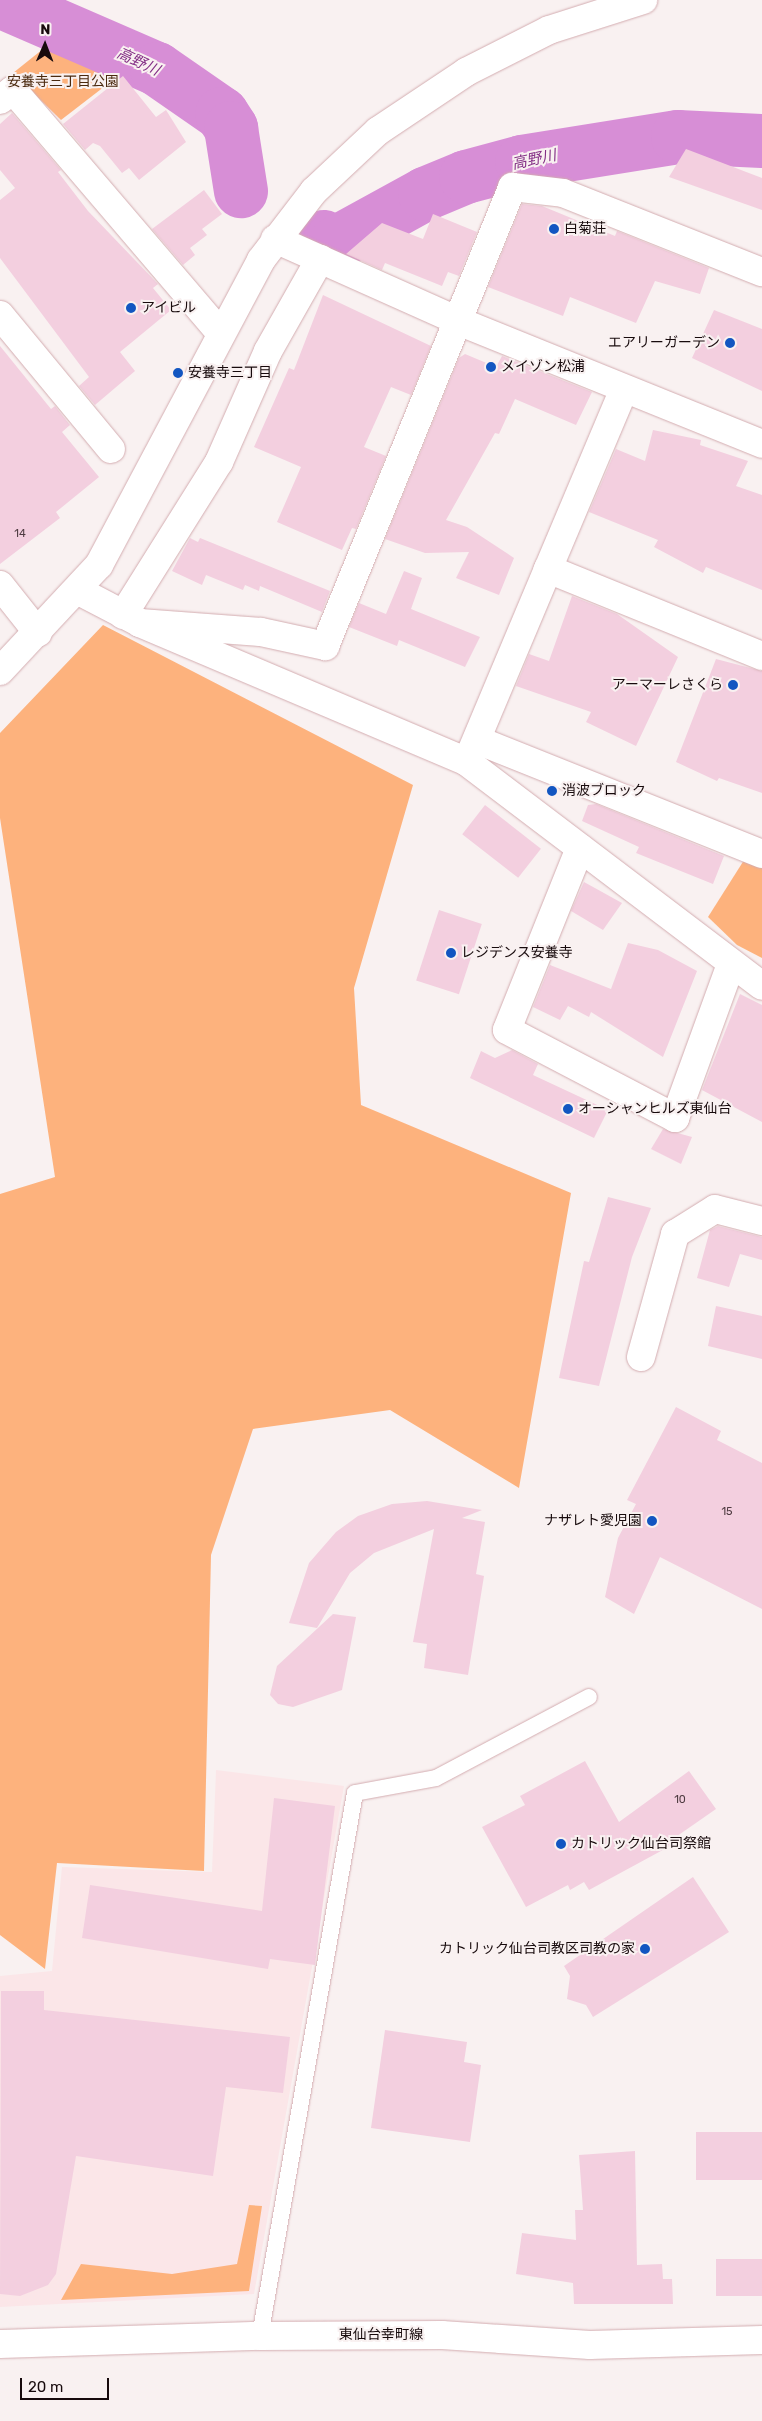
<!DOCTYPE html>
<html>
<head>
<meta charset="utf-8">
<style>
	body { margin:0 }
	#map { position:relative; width:762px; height:2421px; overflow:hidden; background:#f9f1f1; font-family:Rubik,"Noto Sans JP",sans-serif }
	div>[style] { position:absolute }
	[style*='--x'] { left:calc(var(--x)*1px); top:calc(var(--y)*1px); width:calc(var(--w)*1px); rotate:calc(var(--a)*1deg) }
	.built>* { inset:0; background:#fbe6e8 }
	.green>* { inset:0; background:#fdb27d }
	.river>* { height:54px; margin:-27px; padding:0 27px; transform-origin:27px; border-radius:27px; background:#d78ed6 }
	.building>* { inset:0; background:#f3cfdf; transform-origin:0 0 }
	.roads { filter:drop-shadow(0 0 1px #d3acb0) drop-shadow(0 0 1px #d3acb0) }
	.service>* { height:16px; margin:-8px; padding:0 8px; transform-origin:8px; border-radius:8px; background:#fff }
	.minor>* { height:28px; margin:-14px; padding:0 14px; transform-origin:14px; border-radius:14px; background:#fff }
	.tertiary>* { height:28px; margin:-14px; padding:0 14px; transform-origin:14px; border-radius:14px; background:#fff }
	.dots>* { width:14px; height:14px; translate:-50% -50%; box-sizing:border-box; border:2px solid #f9f1f1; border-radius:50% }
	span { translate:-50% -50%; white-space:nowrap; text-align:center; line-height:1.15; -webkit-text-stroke:4px #f9f1f1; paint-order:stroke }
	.number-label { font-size:11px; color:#4e3b41 }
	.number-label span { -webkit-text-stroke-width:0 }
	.park-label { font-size:14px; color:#4b2a0f }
	.poi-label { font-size:14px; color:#170a0c }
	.left { translate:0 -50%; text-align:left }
	.right { translate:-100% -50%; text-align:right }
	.street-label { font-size:14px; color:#170a0c }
	.water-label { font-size:15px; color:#832e85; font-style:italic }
	.north { position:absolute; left:20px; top:20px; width:50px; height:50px; -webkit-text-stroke:4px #f9f1f1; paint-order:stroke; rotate:1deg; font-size:14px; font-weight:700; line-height:20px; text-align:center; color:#170a0c }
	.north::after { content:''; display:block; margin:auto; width:18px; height:22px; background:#170a0c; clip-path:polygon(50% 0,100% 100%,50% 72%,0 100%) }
	.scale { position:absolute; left:20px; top:2378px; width:89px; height:22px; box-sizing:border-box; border:2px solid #170a0c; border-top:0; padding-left:6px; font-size:15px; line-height:18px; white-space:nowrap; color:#170a0c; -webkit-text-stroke:4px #f9f1f1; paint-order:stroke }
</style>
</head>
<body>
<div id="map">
	<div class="built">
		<div style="clip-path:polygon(216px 1770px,344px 1786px,254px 2294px,0 2307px,0 1976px,52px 1971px,62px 1867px,212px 1872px)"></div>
	</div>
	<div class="green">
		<div style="clip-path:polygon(48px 45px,122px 73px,61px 120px,13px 73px)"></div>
		<div style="clip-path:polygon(103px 625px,413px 785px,354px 988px,361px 1105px,571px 1193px,519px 1488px,390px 1410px,253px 1429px,211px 1555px,204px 1871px,57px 1863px,45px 1969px,0 1935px,0 1194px,55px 1177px,0 818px,0 733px)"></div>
		<div style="clip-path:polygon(746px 857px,762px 864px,762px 958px,737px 945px,708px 917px)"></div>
		<div style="clip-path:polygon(249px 2205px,262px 2206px,249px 2291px,61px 2300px,81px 2264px,172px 2274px,237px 2264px)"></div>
	</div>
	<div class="river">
		<div style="--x:0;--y:1;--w:171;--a:23.4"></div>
		<div style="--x:157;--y:69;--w:79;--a:34.7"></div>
		<div style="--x:222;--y:114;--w:17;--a:57"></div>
		<div style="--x:231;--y:128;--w:64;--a:81"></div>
		<div style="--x:324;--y:237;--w:13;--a:27"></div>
		<div style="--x:336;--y:243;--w:102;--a:-28.8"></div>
		<div style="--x:425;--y:194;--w:44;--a:-22.5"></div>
		<div style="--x:466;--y:177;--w:58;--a:-15"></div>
		<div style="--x:522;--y:162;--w:158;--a:-9.1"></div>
		<div style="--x:678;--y:137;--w:84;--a:2.7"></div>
	</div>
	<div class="building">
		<div style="clip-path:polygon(123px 76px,156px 117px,166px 110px,186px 142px,139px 180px,129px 168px,122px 173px,100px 146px,93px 143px,85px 150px,63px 124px)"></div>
		<div style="clip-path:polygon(12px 113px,61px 170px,58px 172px,88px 211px,158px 284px,153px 288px,171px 310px,120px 352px,135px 371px,95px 405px,79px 386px,89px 377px,0 258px,0 200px,15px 188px,0 170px,0 124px)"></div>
		<div style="clip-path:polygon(686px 149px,762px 178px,762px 210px,669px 177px)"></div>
		<div style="clip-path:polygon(204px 190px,222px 214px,202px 229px,207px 235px,190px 248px,195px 255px,183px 265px,152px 229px)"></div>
		<div style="clip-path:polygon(522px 204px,542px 206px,615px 236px,617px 231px,709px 268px,700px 294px,655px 281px,636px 323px,570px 297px,563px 316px,488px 287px)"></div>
		<div style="clip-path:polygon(433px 214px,477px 232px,459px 276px,448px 272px,442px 286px,385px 263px,382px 270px,346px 254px,382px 223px,423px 239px)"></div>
		<div style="clip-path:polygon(323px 295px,431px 346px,411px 395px,391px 387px,364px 447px,386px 456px,356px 529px,352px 528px,342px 550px,277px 522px,301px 467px,254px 447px,289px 368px,294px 370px)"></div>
		<div style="clip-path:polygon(714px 310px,762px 329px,762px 391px,692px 358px)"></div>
		<div style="clip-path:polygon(0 346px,51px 409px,55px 406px,70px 425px,62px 432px,99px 477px,56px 512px,60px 518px,0 564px)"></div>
		<div style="clip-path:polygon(465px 354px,496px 367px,502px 356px,592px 392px,576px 425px,515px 399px,499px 434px,495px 433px,446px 520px,467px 527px,514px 558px,499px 595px,456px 578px,469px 552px,425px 553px,385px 539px,459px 358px)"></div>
		<div style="clip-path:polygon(653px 430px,701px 440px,700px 445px,748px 461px,736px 486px,762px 495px,762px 590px,706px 567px,703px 573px,654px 547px,658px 540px,589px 512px,616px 449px,645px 461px)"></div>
		<div style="clip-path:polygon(190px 538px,198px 542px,200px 538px,330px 591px,322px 612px,260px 586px,259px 591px,245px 585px,243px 590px,206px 575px,202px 585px,172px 571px)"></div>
		<div style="clip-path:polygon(404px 571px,422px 578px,411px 609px,480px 637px,465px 667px,399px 640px,397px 646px,349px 627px,359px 603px,386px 614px)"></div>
		<div style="clip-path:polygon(572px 596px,617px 614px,678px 657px,636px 746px,586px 722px,591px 712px,516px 686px,529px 654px,549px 661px)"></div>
		<div style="clip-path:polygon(716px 659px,762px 671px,762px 793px,719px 778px,717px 781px,676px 762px)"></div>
		<div style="clip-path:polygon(596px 804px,724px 856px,713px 884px,636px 853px,639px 847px,582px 821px,588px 805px)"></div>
		<div style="left:485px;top:805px;width:71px;height:37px;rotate:38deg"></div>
		<div style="clip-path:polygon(584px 882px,622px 903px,603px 930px,571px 911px)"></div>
		<div style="left:439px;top:910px;width:45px;height:74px;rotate:18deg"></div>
		<div style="clip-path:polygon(628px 943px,658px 950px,697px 971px,663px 1057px,591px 1012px,589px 1017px,568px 1006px,560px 1020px,533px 1007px,550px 965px,611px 989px)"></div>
		<div style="clip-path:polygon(740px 994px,762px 1005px,762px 1122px,702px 1090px)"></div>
		<div style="clip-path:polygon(512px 1050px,538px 1064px,533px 1075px,608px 1110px,594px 1138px,470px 1078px,481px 1051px,495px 1058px)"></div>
		<div style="clip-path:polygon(663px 1129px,692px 1137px,681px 1164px,651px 1149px)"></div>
		<div style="clip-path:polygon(608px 1197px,651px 1208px,632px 1257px,599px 1386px,559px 1378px,584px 1261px,589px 1262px)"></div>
		<div style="clip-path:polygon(718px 1226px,762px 1237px,762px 1260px,740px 1254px,729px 1287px,697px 1278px,710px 1230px)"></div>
		<div style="clip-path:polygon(716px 1306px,762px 1316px,762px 1359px,708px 1346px)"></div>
		<div style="clip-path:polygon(676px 1407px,721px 1431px,717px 1440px,762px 1463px,762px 1609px,660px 1557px,634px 1614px,605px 1597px,618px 1538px,636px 1504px,627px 1500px)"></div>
		<div style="clip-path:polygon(427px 1501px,482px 1510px,462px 1518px,485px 1522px,476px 1574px,484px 1576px,468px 1675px,424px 1668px,427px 1644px,413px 1642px,434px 1529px,374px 1553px,350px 1573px,317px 1628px,289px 1623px,309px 1563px,336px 1532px,358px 1516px,392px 1504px)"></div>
		<div style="clip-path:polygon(333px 1614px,356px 1617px,342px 1690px,293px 1707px,278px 1704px,270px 1695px,277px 1666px)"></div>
		<div style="clip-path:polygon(585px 1761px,619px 1822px,689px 1771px,716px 1809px,670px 1841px,672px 1845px,589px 1890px,584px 1882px,570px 1890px,568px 1885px,526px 1907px,482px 1827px,525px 1805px,520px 1796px)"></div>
		<div style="clip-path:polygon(274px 1798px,335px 1806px,315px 1965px,270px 1959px,268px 1969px,82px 1938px,90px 1885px,262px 1911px)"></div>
		<div style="clip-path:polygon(693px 1877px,729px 1932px,593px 2017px,586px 2005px,567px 1999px,570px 1976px,564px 1966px)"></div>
		<div style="clip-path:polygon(1px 1991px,44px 1991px,44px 2010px,290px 2037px,283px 2093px,226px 2087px,213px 2176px,76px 2156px,56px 2274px,48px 2285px,20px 2296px,0 2294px)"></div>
		<div style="clip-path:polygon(385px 2030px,467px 2042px,464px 2062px,481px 2065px,470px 2142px,371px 2128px)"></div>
		<div style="left:762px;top:2132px;width:48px;height:66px;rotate:90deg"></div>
		<div style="clip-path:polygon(635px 2151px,637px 2265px,662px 2264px,663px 2279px,672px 2279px,673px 2304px,574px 2304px,573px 2283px,516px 2274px,522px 2233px,576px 2240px,575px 2210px,583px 2210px,579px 2155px)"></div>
		<div style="left:762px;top:2259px;width:37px;height:46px;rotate:90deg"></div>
	</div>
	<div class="roads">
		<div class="service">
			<div style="--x:260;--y:2336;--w:551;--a:-80.08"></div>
			<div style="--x:355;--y:1793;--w:82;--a:-10.5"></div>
			<div style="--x:436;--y:1778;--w:173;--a:-27.9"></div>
		</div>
		<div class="minor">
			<div style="--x:0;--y:100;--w:16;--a:-38"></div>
			<div style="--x:13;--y:90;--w:318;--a:49.5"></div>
			<div style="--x:275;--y:239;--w:201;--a:24.1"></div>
			<div style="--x:458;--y:321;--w:328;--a:22"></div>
			<div style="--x:0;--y:315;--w:174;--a:50.4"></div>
			<div style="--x:548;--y:569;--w:195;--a:-67.1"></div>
			<div style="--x:0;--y:585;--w:61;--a:51.6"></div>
			<div style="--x:77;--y:590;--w:71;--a:27.6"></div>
			<div style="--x:140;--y:623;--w:355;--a:23"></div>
			<div style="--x:123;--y:615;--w:181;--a:-57.9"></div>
			<div style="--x:219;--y:462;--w:121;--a:-66.2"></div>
			<div style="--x:268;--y:351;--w:106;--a:-60.5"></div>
			<div style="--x:140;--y:623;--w:121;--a:4.3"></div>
			<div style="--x:261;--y:632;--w:66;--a:12.3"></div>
			<div style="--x:325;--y:646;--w:496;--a:-67.8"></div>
			<div style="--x:512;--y:187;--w:51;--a:6.7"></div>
			<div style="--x:563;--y:193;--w:214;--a:21.7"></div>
			<div style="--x:762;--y:656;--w:231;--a:-157.9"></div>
			<div style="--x:548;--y:569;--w:209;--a:112.8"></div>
			<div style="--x:467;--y:762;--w:370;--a:37.2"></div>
			<div style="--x:477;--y:740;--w:307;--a:21.8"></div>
			<div style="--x:580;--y:848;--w:196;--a:111.9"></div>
			<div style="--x:507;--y:1030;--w:190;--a:27.6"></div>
			<div style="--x:675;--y:1118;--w:164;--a:-70"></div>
			<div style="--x:641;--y:1357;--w:128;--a:-74.5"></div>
			<div style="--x:675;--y:1234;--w:47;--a:-32"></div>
			<div style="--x:715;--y:1209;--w:49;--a:14.3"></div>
		</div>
		<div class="tertiary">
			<div style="--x:0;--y:671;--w:145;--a:-47"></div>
			<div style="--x:99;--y:565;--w:345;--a:-62"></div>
			<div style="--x:261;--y:260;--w:87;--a:-52.5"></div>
			<div style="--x:314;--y:191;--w:88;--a:-43.2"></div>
			<div style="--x:378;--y:131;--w:106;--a:-33.8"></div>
			<div style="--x:466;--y:72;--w:93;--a:-26.8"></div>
			<div style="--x:549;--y:30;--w:99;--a:-17.7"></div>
			<div style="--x:0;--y:2344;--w:260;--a:-1.8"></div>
			<div style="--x:260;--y:2336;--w:182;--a:-0.3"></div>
			<div style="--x:442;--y:2335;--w:148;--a:3.9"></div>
			<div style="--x:590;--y:2345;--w:172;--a:-1.7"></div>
		</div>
	</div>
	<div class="dots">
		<div style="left:554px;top:229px;background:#1256c1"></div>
		<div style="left:131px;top:308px;background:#1256c1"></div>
		<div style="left:730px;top:343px;background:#1256c1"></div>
		<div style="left:491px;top:367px;background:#1256c1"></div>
		<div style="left:178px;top:373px;background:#1256c1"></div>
		<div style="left:733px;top:685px;background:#1256c1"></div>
		<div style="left:552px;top:791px;background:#1256c1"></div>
		<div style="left:451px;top:953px;background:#1256c1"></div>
		<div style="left:568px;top:1109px;background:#1256c1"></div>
		<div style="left:652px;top:1521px;background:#1256c1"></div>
		<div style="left:561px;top:1844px;background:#1256c1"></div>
		<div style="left:645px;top:1949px;background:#1256c1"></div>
	</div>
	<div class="number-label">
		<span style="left:20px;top:534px">14</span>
		<span style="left:727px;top:1512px">15</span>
		<span style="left:680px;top:1800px">10</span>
	</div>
	<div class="park-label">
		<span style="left:63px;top:82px">安養寺三丁目公園</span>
	</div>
	<div class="poi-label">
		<span class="left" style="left:564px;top:229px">白菊荘</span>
		<span class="left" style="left:141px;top:308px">アイビル</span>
		<span class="right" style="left:720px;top:343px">エアリーガーデン</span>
		<span class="left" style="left:501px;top:367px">メイゾン松浦</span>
		<span class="left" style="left:188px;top:373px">安養寺三丁目</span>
		<span class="right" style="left:723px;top:685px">アーマーレさくら</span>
		<span class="left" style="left:562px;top:791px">消波ブロック</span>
		<span class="left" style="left:461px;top:953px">レジデンス安養寺</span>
		<span class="left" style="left:578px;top:1109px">オーシャンヒルズ東仙台</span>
		<span class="right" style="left:642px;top:1521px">ナザレト愛児園</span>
		<span class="left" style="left:571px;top:1844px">カトリック仙台司祭館</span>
		<span class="right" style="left:635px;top:1949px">カトリック仙台司教区司教の家</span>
	</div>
	<div class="street-label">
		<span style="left:381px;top:2335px">東仙台幸町線</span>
	</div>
	<div class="water-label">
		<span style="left:138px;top:62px;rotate:25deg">高野川</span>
		<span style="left:534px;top:160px;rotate:-12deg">高野川</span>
	</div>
	<div class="north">N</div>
	<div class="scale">20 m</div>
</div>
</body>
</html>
